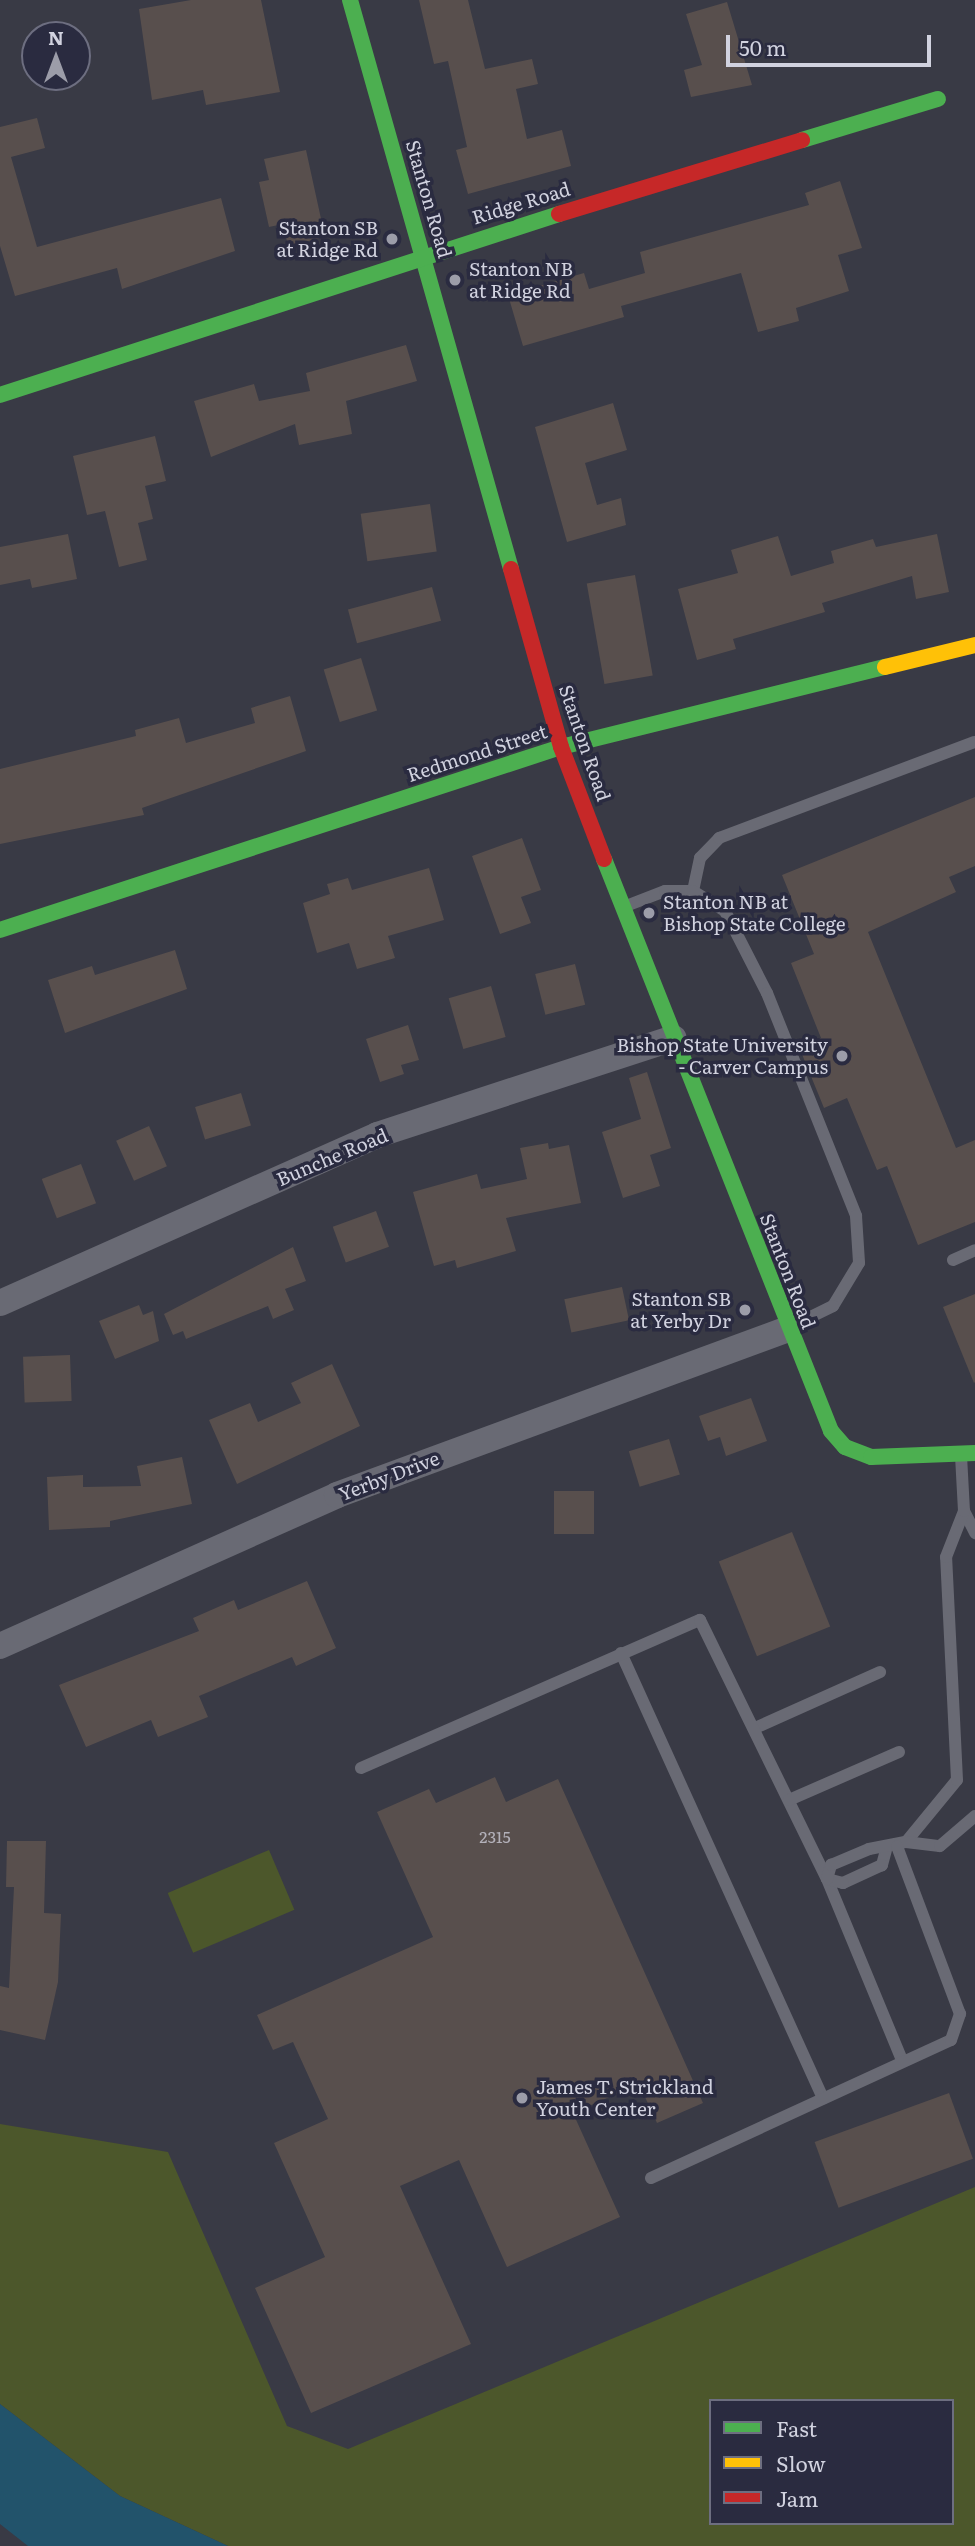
<!DOCTYPE html>
<html>
<head>
<meta charset="utf-8">
<style>
	body { margin:0 }
	#map { position:relative; width:975px; height:2546px; overflow:hidden; background:#393a45; font-family:Literata,serif }
	div>[style] { position:absolute }
	[style*='--x'] { left:calc(var(--x)*1px); top:calc(var(--y)*1px); width:calc(var(--w)*1px); rotate:calc(var(--a)*1deg) }
	.green>* { inset:0; background:#4c572b; transform-origin:0 0 }
	.water>* { inset:0; background:#22536b }
	.building>* { inset:0; background:#584f4d; transform-origin:0 0 }
	.lane>* { height:12px; margin:-6px; padding:0 6px; transform-origin:6px; border-radius:6px; background:#696a74 }
	.street>* { height:26px; margin:-13px; padding:0 13px; transform-origin:13px; border-radius:13px; background:#696a74 }
	.fast>* { height:16px; margin:-8px; padding:0 8px; transform-origin:8px; border-radius:8px; background:#4caf50 }
	.slow>* { height:16px; margin:-8px; padding:0 8px; transform-origin:8px; border-radius:8px; background:#ffc107 }
	.jam>* { height:16px; margin:-8px; padding:0 8px; transform-origin:8px; border-radius:8px; background:#c62828 }
	.dots>* { width:19px; height:19px; translate:-50% -50%; box-sizing:border-box; border:4px solid #2a2b40; border-radius:50% }
	span { translate:-50% -50%; white-space:nowrap; text-align:center; line-height:1.15; -webkit-text-stroke:7px #2a2b40; paint-order:stroke }
	.number-label { font-size:16px; color:#b3b1ba }
	.number-label span { -webkit-text-stroke-width:0 }
	.street-label { font-size:19px; color:#d1d2df }
	.poi-label { font-size:19px; color:#d1d2df }
	.right { translate:-100% -50%; text-align:right }
	.left { translate:0 -50%; text-align:left }
	.legend { position:absolute; left:709px; top:2399px; width:245px; height:126px; box-sizing:border-box; background:#2a2b40; border:2px solid #6d6e80; margin:0; padding:9px 12px; list-style:none; font-size:21px; color:#d1d2df }
	.legend li { display:flex; align-items:center; gap:14px; height:35px }
	.legend b { width:35px; border:2px solid #6d6e80 }
	.north { position:absolute; left:21px; top:21px; width:70px; height:70px; box-sizing:border-box; background:#2a2b40; border:2px solid #6d6e80; border-radius:50%; rotate:0deg; font-size:19px; font-weight:700; line-height:28px; text-align:center; color:#d1d2df }
	.north::after { content:''; display:block; margin:auto; width:24px; height:32px; background:#9c9da9; clip-path:polygon(50% 0,100% 100%,50% 72%,0 100%) }
	.scale { position:absolute; left:726px; top:35px; width:205px; height:32px; box-sizing:border-box; border:4px solid #d1d2df; border-top:0; padding-left:9px; font-size:21px; line-height:24px; white-space:nowrap; color:#d1d2df; -webkit-text-stroke:5px #2a2b40; paint-order:stroke }
</style>
</head>
<body>
<div id="map">
	<div class="green">
		<div style="left:269px;top:1850px;width:65px;height:110px;rotate:67deg"></div>
		<div style="clip-path:polygon(evenodd,0 2124px,168px 2152px,287px 2426px,348px 2449px,975px 2187px,975px 2546px,228px 2546px,120px 2496px,0 2404px,0 2124px,711px 2401px,952px 2401px,952px 2523px,711px 2523px,711px 2401px)"></div>
	</div>
	<div class="water">
		<div style="clip-path:polygon(0 2404px,120px 2496px,228px 2546px,28px 2546px,0 2524px)"></div>
	</div>
	<div class="building">
		<div style="clip-path:polygon(191px 0,261px 0,280px 92px,206px 105px,203px 90px,152px 100px,139px 9px)"></div>
		<div style="clip-path:polygon(419px 0,468px 0,485px 69px,532px 59px,538px 84px,516px 89px,527px 139px,562px 130px,571px 166px,468px 194px,456px 150px,467px 147px,448px 61px,434px 64px)"></div>
		<div style="clip-path:polygon(727px 2px,752px 85px,691px 97px,684px 70px,702px 65px,686px 14px)"></div>
		<div style="clip-path:polygon(37px 118px,45px 148px,11px 157px,37px 247px,221px 198px,235px 251px,122px 289px,117px 268px,15px 296px,0 246px,0 127px)"></div>
		<div style="clip-path:polygon(306px 150px,325px 237px,288px 246px,283px 224px,269px 227px,259px 182px,269px 180px,264px 159px)"></div>
		<div style="clip-path:polygon(840px 181px,862px 248px,838px 255px,849px 291px,796px 308px,799px 321px,758px 332px,741px 273px,621px 306px,624px 317px,523px 346px,508px 295px,584px 273px,589px 289px,645px 273px,640px 252px,809px 205px,805px 193px)"></div>
		<div style="clip-path:polygon(406px 345px,417px 381px,346px 401px,352px 434px,299px 445px,295px 424px,211px 457px,194px 401px,254px 384px,259px 401px,310px 391px,306px 373px)"></div>
		<div style="clip-path:polygon(613px 403px,627px 450px,585px 463px,597px 505px,621px 498px,626px 525px,567px 542px,535px 427px)"></div>
		<div style="clip-path:polygon(155px 436px,166px 481px,145px 486px,153px 519px,138px 523px,147px 560px,119px 567px,105px 511px,87px 515px,73px 456px)"></div>
		<div style="left:430px;top:504px;width:48px;height:70px;rotate:82deg"></div>
		<div style="clip-path:polygon(68px 534px,77px 579px,32px 588px,30px 579px,0 585px,0 547px)"></div>
		<div style="clip-path:polygon(937px 534px,949px 592px,916px 599px,912px 576px,822px 603px,825px 612px,733px 639px,736px 649px,697px 660px,678px 589px,738px 573px,731px 550px,778px 536px,791px 576px,834px 563px,831px 551px,873px 539px,876px 547px)"></div>
		<div style="left:635px;top:575px;width:102px;height:49px;rotate:80deg"></div>
		<div style="left:432px;top:587px;width:35px;height:87px;rotate:75deg"></div>
		<div style="left:361px;top:658px;width:55px;height:39px;rotate:73deg"></div>
		<div style="clip-path:polygon(290px 696px,306px 751px,142px 808px,144px 815px,0 844px,0 769px,136px 736px,135px 730px,179px 718px,186px 743px,255px 723px,251px 708px)"></div>
		<div style="clip-path:polygon(975px 797px,975px 866px,949px 877px,956px 892px,868px 932px,956px 1148px,975px 1140px,975px 1222px,918px 1245px,887px 1166px,877px 1170px,847px 1098px,824px 1108px,799px 1047px,821px 1038px,791px 963px,814px 954px,782px 875px)"></div>
		<div style="clip-path:polygon(522px 838px,541px 890px,521px 897px,531px 923px,500px 934px,472px 856px)"></div>
		<div style="clip-path:polygon(429px 868px,444px 920px,388px 936px,395px 958px,357px 969px,349px 943px,317px 953px,303px 903px,330px 894px,327px 884px,348px 878px,352px 890px)"></div>
		<div style="clip-path:polygon(175px 950px,187px 989px,65px 1033px,48px 980px,92px 966px,95px 975px)"></div>
		<div style="left:575px;top:964px;width:42px;height:41px;rotate:76deg"></div>
		<div style="left:491px;top:986px;width:53px;height:44px;rotate:74deg"></div>
		<div style="clip-path:polygon(408px 1025px,419px 1060px,401px 1065px,404px 1074px,380px 1082px,366px 1039px)"></div>
		<div style="clip-path:polygon(647px 1072px,671px 1148px,650px 1155px,660px 1186px,623px 1198px,602px 1132px,641px 1119px,629px 1078px)"></div>
		<div style="left:241px;top:1093px;width:34px;height:48px;rotate:73deg"></div>
		<div style="left:149px;top:1126px;width:44px;height:36px;rotate:66deg"></div>
		<div style="clip-path:polygon(548px 1143px,549px 1149px,569px 1145px,581px 1203px,506px 1218px,516px 1251px,457px 1268px,455px 1260px,434px 1266px,413px 1192px,477px 1174px,481px 1189px,527px 1179px,520px 1148px)"></div>
		<div style="left:81px;top:1164px;width:42px;height:42px;rotate:69deg"></div>
		<div style="left:376px;top:1211px;width:38px;height:46px;rotate:70deg"></div>
		<div style="clip-path:polygon(293px 1247px,306px 1281px,285px 1289px,294px 1310px,273px 1319px,268px 1306px,186px 1339px,183px 1331px,173px 1335px,164px 1314px)"></div>
		<div style="left:622px;top:1287px;width:34px;height:59px;rotate:78deg"></div>
		<div style="clip-path:polygon(975px 1294px,975px 1382px,974px 1383px,943px 1307px)"></div>
		<div style="clip-path:polygon(139px 1305px,143px 1315px,153px 1311px,159px 1341px,115px 1359px,99px 1321px)"></div>
		<div style="left:70px;top:1355px;width:46px;height:47px;rotate:88deg"></div>
		<div style="clip-path:polygon(332px 1364px,360px 1426px,237px 1484px,209px 1420px,250px 1403px,258px 1422px,301px 1403px,291px 1383px)"></div>
		<div style="clip-path:polygon(751px 1398px,767px 1441px,726px 1456px,720px 1437px,708px 1441px,699px 1416px)"></div>
		<div style="left:669px;top:1439px;width:37px;height:42px;rotate:73deg"></div>
		<div style="clip-path:polygon(182px 1457px,192px 1504px,110px 1521px,110px 1527px,49px 1530px,47px 1477px,83px 1475px,83px 1487px,141px 1486px,137px 1466px)"></div>
		<div style="left:554px;top:1491px;width:40px;height:43px"></div>
		<div style="left:792px;top:1532px;width:102px;height:79px;rotate:68deg"></div>
		<div style="clip-path:polygon(307px 1581px,336px 1648px,296px 1666px,292px 1657px,199px 1696px,208px 1717px,158px 1737px,151px 1720px,86px 1747px,59px 1685px,199px 1631px,193px 1618px,234px 1600px,238px 1610px)"></div>
		<div style="clip-path:polygon(495px 1777px,506px 1802px,558px 1779px,703px 2103px,657px 2123px,639px 2084px,573px 2113px,620px 2217px,507px 2267px,459px 2160px,400px 2186px,471px 2344px,311px 2413px,255px 2288px,325px 2257px,274px 2143px,328px 2119px,293px 2042px,273px 2050px,257px 2015px,433px 1937px,377px 1812px,429px 1789px,436px 1803px)"></div>
		<div style="clip-path:polygon(7px 1841px,46px 1841px,44px 1913px,61px 1914px,58px 1982px,45px 2040px,0 2030px,0 1986px,9px 1988px,14px 1887px,6px 1887px)"></div>
		<div style="left:949px;top:2093px;width:70px;height:143px;rotate:70deg"></div>
	</div>
	<div class="lane">
		<div style="--x:693;--y:891;--w:34;--a:-78"></div>
		<div style="--x:700;--y:858;--w:28;--a:-46"></div>
		<div style="--x:719;--y:838;--w:273;--a:-20.6"></div>
		<div style="--x:626;--y:906;--w:42;--a:-21"></div>
		<div style="--x:665;--y:891;--w:28;--a:0"></div>
		<div style="--x:693;--y:891;--w:38;--a:32"></div>
		<div style="--x:725;--y:911;--w:92;--a:62.9"></div>
		<div style="--x:767;--y:993;--w:240;--a:68.2"></div>
		<div style="--x:856;--y:1216;--w:47;--a:86.3"></div>
		<div style="--x:859;--y:1263;--w:50;--a:121.2"></div>
		<div style="--x:833;--y:1306;--w:48;--a:154"></div>
		<div style="--x:953;--y:1260;--w:24;--a:-24"></div>
		<div style="--x:964;--y:1511;--w:25;--a:63"></div>
		<div style="--x:621;--y:1653;--w:489;--a:65.6"></div>
		<div style="--x:755;--y:1728;--w:137;--a:-24.1"></div>
		<div style="--x:361;--y:1768;--w:370;--a:-23.6"></div>
		<div style="--x:700;--y:1620;--w:288;--a:63.9"></div>
		<div style="--x:827;--y:1879;--w:196;--a:67.5"></div>
		<div style="--x:789;--y:1800;--w:120;--a:-23.6"></div>
		<div style="--x:906;--y:1842;--w:80;--a:-50.6"></div>
		<div style="--x:957;--y:1780;--w:223;--a:-92.8"></div>
		<div style="--x:946;--y:1557;--w:49;--a:-68.6"></div>
		<div style="--x:964;--y:1511;--w:55;--a:-93.1"></div>
		<div style="--x:886;--y:1850;--w:16;--a:105"></div>
		<div style="--x:882;--y:1865;--w:43;--a:155.2"></div>
		<div style="--x:843;--y:1883;--w:16;--a:-166"></div>
		<div style="--x:827;--y:1879;--w:15;--a:-74"></div>
		<div style="--x:831;--y:1865;--w:41;--a:-22.8"></div>
		<div style="--x:869;--y:1849;--w:38;--a:-11"></div>
		<div style="--x:906;--y:1842;--w:34;--a:7"></div>
		<div style="--x:940;--y:1846;--w:46;--a:-40.6"></div>
		<div style="--x:651;--y:2178;--w:330;--a:-24.7"></div>
		<div style="--x:951;--y:2040;--w:28;--a:-71"></div>
		<div style="--x:960;--y:2014;--w:179;--a:-110.6"></div>
	</div>
	<div class="street">
		<div style="--x:0;--y:1303;--w:413;--a:-24"></div>
		<div style="--x:377;--y:1135;--w:312;--a:-18.1"></div>
		<div style="--x:0;--y:1646;--w:369;--a:-24.1"></div>
		<div style="--x:337;--y:1495;--w:480;--a:-20.2"></div>
	</div>
	<div class="fast">
		<div style="--x:350;--y:0;--w:591;--a:74.2"></div>
		<div style="--x:802;--y:140;--w:142;--a:-16.8"></div>
		<div style="--x:0;--y:395;--w:588;--a:-17.94"></div>
		<div style="--x:604;--y:859;--w:615;--a:68.35"></div>
		<div style="--x:831;--y:1431;--w:21;--a:49"></div>
		<div style="--x:845;--y:1447;--w:28;--a:21"></div>
		<div style="--x:871;--y:1457;--w:104;--a:-2.2"></div>
		<div style="--x:0;--y:930;--w:590;--a:-18.07"></div>
		<div style="--x:561;--y:747;--w:334;--a:-13.9"></div>
	</div>
	<div class="slow">
		<div style="--x:885;--y:667;--w:93;--a:-13.7"></div>
	</div>
	<div class="jam">
		<div style="--x:559;--y:214;--w:254;--a:-16.9"></div>
		<div style="--x:511;--y:569;--w:185;--a:74.3"></div>
		<div style="--x:561;--y:747;--w:120;--a:69"></div>
	</div>
	<div class="dots">
		<div style="left:392px;top:239px;background:#9c9da9"></div>
		<div style="left:455px;top:280px;background:#9c9da9"></div>
		<div style="left:649px;top:913px;background:#9c9da9"></div>
		<div style="left:842px;top:1056px;background:#9c9da9"></div>
		<div style="left:745px;top:1310px;background:#9c9da9"></div>
		<div style="left:522px;top:2098px;background:#9c9da9"></div>
	</div>
	<div class="number-label">
		<span style="left:495px;top:1836px">2315</span>
	</div>
	<div class="street-label">
		<span style="left:429px;top:199px;rotate:74deg">Stanton Road</span>
		<span style="left:521px;top:203px;rotate:-17deg">Ridge Road</span>
		<span style="left:585px;top:743px;rotate:71deg">Stanton Road</span>
		<span style="left:477px;top:753px;rotate:-18deg">Redmond Street</span>
		<span style="left:332px;top:1157px;rotate:-23deg">Bunche Road</span>
		<span style="left:788px;top:1271px;rotate:69deg">Stanton Road</span>
		<span style="left:389px;top:1476px;rotate:-21deg">Yerby Drive</span>
	</div>
	<div class="poi-label">
		<span class="right" style="left:378px;top:239px">Stanton SB<br>at Ridge Rd</span>
		<span class="left" style="left:469px;top:280px">Stanton NB<br>at Ridge Rd</span>
		<span class="left" style="left:663px;top:913px">Stanton NB at<br>Bishop State College</span>
		<span class="right" style="left:828px;top:1056px">Bishop State University<br>- Carver Campus</span>
		<span class="right" style="left:731px;top:1310px">Stanton SB<br>at Yerby Dr</span>
		<span class="left" style="left:536px;top:2098px">James T. Strickland<br>Youth Center</span>
	</div>
	<ul class="legend">
	<li><b style="height:9px;background:#4caf50"></b>Fast</li>
	<li><b style="height:9px;background:#ffc107"></b>Slow</li>
	<li><b style="height:9px;background:#c62828"></b>Jam</li>
	</ul>
	<div class="north">N</div>
	<div class="scale">50 m</div>
</div>
</body>
</html>
